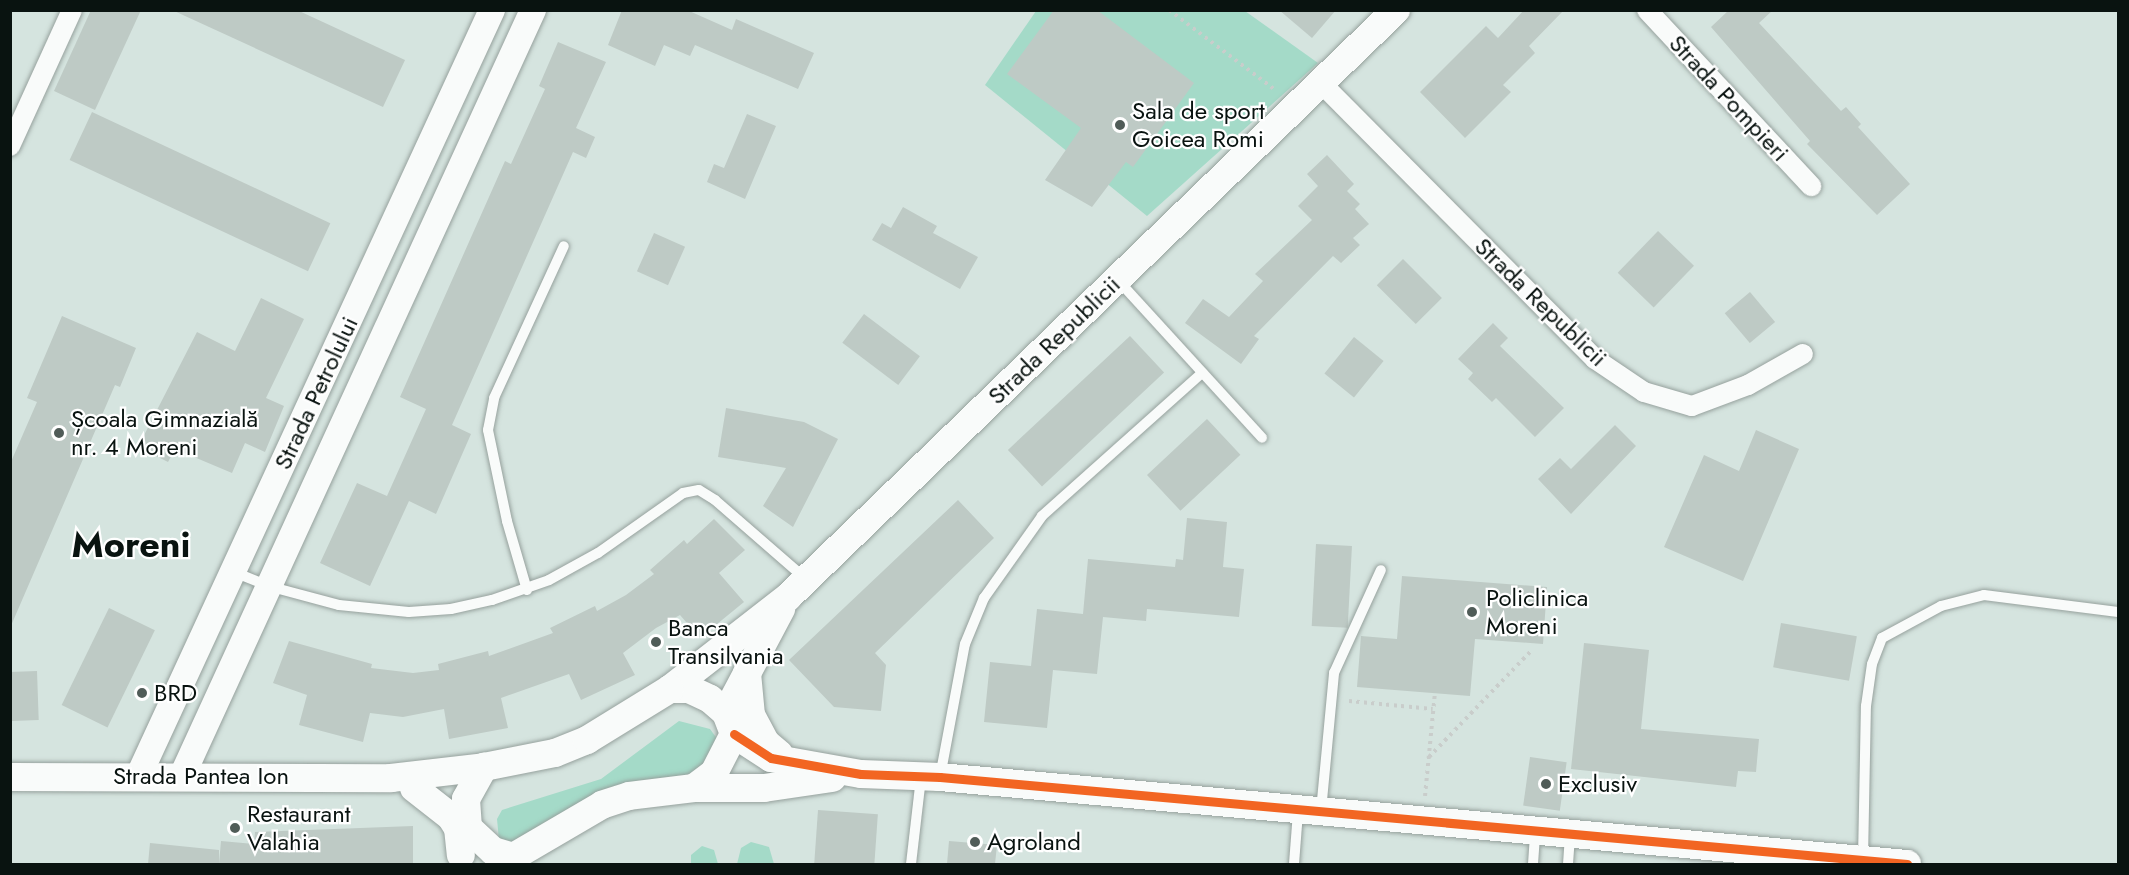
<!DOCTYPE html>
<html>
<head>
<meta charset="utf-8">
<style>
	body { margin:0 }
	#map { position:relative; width:2129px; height:875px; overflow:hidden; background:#d5e4df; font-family:Jost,sans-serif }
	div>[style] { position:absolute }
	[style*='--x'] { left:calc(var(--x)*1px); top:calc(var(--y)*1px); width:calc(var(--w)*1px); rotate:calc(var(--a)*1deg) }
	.green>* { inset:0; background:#a4dac8 }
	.building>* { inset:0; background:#becac5; transform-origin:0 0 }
	.path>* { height:4px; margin-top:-2px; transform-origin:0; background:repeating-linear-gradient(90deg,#c9cdcb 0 3px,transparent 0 7.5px) }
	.roads { filter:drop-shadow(0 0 2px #96a19d) drop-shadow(0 0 2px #96a19d) }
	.service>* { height:10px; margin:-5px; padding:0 5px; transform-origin:5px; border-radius:5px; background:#f9fbfa }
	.minor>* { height:20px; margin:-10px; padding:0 10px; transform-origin:10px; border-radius:10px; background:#f9fbfa }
	.tertiary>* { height:26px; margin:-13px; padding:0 13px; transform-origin:13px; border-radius:13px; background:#f9fbfa }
	.secondary>* { height:28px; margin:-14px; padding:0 14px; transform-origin:14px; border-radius:14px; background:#f9fbfa }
	.bus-1>* { height:9px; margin:-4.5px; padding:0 4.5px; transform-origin:4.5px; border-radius:4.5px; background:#f26522 }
	.dots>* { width:16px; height:16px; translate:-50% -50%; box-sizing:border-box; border:3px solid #fff; border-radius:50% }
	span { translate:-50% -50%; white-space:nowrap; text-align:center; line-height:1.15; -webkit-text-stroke:4.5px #fff; paint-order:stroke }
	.street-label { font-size:24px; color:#091310 }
	.poi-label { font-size:24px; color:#091310 }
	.left { translate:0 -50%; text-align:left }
	.town-label { font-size:36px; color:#091310; font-weight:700 }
	.frame { position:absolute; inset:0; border:12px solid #091310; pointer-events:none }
</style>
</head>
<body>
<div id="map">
	<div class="green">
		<div style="clip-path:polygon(1036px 11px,1245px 11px,1318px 63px,1147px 216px,985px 85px)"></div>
		<div style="clip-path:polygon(679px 721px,710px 729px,718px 740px,712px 766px,519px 846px,499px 840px,497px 819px,502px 810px,601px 779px)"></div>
		<div style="clip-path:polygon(751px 842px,769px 847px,774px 864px,737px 864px,741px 848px)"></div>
		<div style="clip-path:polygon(702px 846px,714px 850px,718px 864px,691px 864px,691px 855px)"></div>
	</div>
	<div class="building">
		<div style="clip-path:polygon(91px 10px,141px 10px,95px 110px,54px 91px)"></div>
		<div style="clip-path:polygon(172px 10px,297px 10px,405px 60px,383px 107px)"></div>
		<div style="clip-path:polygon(622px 10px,687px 10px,732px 30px,736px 19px,814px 53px,798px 89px,695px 45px,690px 56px,664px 45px,655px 66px,608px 45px)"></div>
		<div style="clip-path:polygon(1054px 10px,1097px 10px,1194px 83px,1133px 167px,1126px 162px,1092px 207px,1045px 180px,1081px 128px,1007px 74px)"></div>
		<div style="clip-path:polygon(1279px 10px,1336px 10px,1312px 38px)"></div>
		<div style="clip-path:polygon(1524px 10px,1564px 10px,1529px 46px,1535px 53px,1503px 85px,1511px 92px,1465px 138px,1420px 92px,1486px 26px,1498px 38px)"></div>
		<div style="clip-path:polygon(1729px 10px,1773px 10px,1759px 23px,1841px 111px,1846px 107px,1861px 124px,1858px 127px,1910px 184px,1877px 215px,1807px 144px,1810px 141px,1711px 27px)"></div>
		<div style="clip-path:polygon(558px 42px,606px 62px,576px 128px,595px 137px,586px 158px,573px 152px,452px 425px,471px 434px,436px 514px,409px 501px,370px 586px,320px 563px,357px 483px,387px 496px,426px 409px,400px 397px,505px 161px,511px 164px,545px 89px,539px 86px)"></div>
		<div style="left:92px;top:112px;width:263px;height:53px;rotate:25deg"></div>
		<div style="clip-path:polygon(747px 114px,776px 126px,745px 199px,707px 182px,714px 164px,724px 168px)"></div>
		<div style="clip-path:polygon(1327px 155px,1354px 184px,1347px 191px,1360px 204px,1355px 209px,1369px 224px,1353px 238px,1360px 245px,1341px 263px,1333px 256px,1254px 336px,1259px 339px,1241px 364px,1185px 323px,1203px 299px,1229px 317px,1263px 281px,1255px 274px,1312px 220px,1298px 206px,1318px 186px,1307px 174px)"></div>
		<div style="clip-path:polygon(903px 207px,937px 226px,933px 233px,978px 257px,960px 289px,872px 240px,882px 223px,891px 228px)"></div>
		<div style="left:1658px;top:231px;width:50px;height:58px;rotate:44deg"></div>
		<div style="left:654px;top:233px;width:34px;height:42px;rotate:24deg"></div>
		<div style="left:1403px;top:259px;width:55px;height:37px;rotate:45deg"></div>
		<div style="left:1750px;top:292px;width:39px;height:33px;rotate:50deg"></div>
		<div style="clip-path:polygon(261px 298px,304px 319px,266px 398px,284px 406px,265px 452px,245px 443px,232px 473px,175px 449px,168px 462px,138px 447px,197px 332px,235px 351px)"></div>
		<div style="left:864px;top:314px;width:70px;height:36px;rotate:37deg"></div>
		<div style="clip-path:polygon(62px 316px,136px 348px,120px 387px,115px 385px,10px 628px,10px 464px,37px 402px,27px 398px)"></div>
		<div style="clip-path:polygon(1493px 323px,1508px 338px,1500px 346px,1564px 408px,1535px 437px,1496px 398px,1492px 402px,1468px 379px,1473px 373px,1458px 359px)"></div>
		<div style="left:1130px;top:336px;width:50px;height:167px;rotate:47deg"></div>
		<div style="left:1354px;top:337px;width:38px;height:47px;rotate:39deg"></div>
		<div style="clip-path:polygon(726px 408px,804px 422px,838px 439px,793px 527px,763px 506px,786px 468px,718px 457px)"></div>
		<div style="left:1207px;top:419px;width:49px;height:82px;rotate:47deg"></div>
		<div style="clip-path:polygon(1615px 425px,1636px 446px,1571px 514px,1538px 479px,1560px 458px,1571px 469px)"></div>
		<div style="clip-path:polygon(1756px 430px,1799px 449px,1743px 581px,1664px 547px,1704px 455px,1739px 471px)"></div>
		<div style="clip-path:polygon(958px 500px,994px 538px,875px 653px,886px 665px,881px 711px,834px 707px,789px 660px)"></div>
		<div style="clip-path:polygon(1187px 518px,1227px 522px,1223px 567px,1244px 569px,1239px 617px,1147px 609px,1146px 621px,1103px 617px,1097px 674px,1053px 670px,1047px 728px,984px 722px,990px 662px,1031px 666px,1037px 609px,1083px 614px,1088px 559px,1175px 567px,1176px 559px,1183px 560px)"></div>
		<div style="clip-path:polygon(714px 519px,745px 550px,719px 573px,744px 602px,700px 638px,680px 615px,656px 628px,623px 653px,635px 675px,581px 700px,569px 674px,501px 698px,508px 728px,449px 739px,444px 709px,403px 717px,370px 713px,363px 742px,299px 725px,307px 695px,273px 683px,289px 641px,372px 664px,371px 668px,413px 673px,439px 670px,438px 664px,488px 651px,489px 656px,553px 633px,550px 628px,595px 606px,597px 611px,626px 595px,654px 574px,650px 570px,684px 540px,687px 544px)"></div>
		<div style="left:1316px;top:544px;width:36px;height:82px;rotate:3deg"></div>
		<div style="clip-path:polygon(1402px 576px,1547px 587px,1543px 644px,1475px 639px,1470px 696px,1357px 687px,1361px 636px,1397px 639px)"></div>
		<div style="left:109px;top:608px;width:51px;height:108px;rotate:26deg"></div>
		<div style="left:1781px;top:623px;width:77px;height:45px;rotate:10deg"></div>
		<div style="clip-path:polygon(1584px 643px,1649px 650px,1641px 729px,1759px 739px,1756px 772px,1738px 771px,1736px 787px,1571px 769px)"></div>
		<div style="left:37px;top:671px;width:49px;height:27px;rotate:88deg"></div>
		<div style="left:1530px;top:757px;width:37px;height:49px;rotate:8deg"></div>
		<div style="left:818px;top:810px;width:60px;height:54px;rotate:4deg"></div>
		<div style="clip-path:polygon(413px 826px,413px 864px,219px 864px,221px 841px,254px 844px,255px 832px)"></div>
		<div style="clip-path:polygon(949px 841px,997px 845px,995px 864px,947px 864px)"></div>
		<div style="clip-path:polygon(150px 843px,219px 850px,219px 864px,148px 864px)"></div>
	</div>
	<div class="path">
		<div style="--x:1169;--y:10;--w:131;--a:37"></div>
		<div style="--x:1349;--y:701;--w:84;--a:5.4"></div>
		<div style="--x:1429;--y:757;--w:150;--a:-46.1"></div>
		<div style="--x:1425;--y:796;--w:103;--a:-84.5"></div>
	</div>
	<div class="roads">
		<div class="service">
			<div style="--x:1117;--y:279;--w:215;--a:47.6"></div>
			<div style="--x:234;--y:572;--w:37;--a:22"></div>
			<div style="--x:268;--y:586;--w:73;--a:15"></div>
			<div style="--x:339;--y:605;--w:70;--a:5.7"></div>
			<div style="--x:409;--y:612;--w:42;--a:-4.1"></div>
			<div style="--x:451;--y:609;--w:42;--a:-12.4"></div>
			<div style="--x:492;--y:600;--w:60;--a:-19.3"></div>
			<div style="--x:549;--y:580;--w:56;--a:-28.9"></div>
			<div style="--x:598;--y:553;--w:104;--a:-35.2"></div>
			<div style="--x:683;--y:493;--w:16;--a:-11"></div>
			<div style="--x:699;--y:490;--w:19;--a:32"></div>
			<div style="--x:715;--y:500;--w:121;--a:41"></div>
			<div style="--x:527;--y:590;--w:72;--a:-106.2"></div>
			<div style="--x:507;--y:521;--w:93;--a:-101.8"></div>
			<div style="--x:488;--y:430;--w:33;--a:-79"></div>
			<div style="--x:494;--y:398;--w:167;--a:-65.3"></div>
			<div style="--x:940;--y:777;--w:135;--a:-79.4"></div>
			<div style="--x:965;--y:644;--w:50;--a:-67.6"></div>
			<div style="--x:984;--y:598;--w:100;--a:-54.7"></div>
			<div style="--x:1042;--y:516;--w:215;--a:-41.8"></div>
			<div style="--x:1321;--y:811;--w:139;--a:-84.6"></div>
			<div style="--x:1334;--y:673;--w:113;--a:-65.5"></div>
			<div style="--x:1863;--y:859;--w:153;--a:-88.9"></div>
			<div style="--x:1866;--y:706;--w:42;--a:-81.9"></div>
			<div style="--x:1872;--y:664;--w:28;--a:-69"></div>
			<div style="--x:1882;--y:638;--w:67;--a:-28.5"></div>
			<div style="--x:1941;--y:606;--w:44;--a:-14.3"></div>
			<div style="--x:1984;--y:595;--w:135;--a:7.2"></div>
			<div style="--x:911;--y:864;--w:87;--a:-83.4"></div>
			<div style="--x:1294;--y:864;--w:52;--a:-85.6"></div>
			<div style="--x:1533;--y:864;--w:30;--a:-86"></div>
			<div style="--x:1568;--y:864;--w:28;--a:-86"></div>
		</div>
		<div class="minor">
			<div style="--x:1647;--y:10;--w:241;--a:47"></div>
			<div style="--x:1321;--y:83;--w:389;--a:45.2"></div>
			<div style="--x:1595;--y:359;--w:59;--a:34"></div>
			<div style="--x:1644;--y:392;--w:50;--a:16.3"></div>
			<div style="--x:1692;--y:406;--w:60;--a:-20.6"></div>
			<div style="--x:1748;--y:385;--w:63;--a:-29.4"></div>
			<div style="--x:10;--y:146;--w:149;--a:-65.5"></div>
		</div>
		<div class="tertiary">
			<div style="--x:139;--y:775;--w:843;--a:-65.23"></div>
			<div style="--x:182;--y:776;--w:843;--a:-65.38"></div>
		</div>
		<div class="secondary">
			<div style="--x:747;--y:673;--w:42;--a:84.6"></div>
			<div style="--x:751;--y:715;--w:32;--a:62"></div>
			<div style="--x:766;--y:743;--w:17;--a:40"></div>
			<div style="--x:670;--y:689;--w:150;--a:-37.9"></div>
			<div style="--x:788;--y:597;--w:845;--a:-43.99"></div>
			<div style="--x:670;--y:689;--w:19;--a:0"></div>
			<div style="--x:689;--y:689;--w:23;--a:25"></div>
			<div style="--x:710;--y:699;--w:21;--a:41"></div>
			<div style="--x:726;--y:713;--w:22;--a:69"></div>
			<div style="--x:734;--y:734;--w:44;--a:117.1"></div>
			<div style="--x:714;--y:773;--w:25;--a:143"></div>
			<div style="--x:694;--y:788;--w:65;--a:173"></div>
			<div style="--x:629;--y:796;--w:28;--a:162"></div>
			<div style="--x:602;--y:805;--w:103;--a:149.7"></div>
			<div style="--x:513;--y:857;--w:21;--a:-163"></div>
			<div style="--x:493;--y:851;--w:34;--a:-137"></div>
			<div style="--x:468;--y:828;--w:29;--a:-94"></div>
			<div style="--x:466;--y:799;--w:37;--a:-61"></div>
			<div style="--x:484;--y:767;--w:72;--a:-11.2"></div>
			<div style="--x:555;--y:753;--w:35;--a:-22"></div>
			<div style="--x:587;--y:740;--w:97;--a:-31.6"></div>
			<div style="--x:726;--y:713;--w:118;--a:-62.1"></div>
			<div style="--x:734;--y:734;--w:44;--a:33"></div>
			<div style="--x:771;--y:758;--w:91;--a:10.1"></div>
			<div style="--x:861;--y:774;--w:79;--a:2.2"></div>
			<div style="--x:940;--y:777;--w:971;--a:5.14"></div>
			<div style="--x:10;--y:777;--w:381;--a:0.2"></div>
			<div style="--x:391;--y:778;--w:94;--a:-6.7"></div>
			<div style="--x:414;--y:788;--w:47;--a:38.1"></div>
			<div style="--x:451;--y:817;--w:13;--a:58"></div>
			<div style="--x:458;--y:828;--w:27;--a:84"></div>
			<div style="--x:694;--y:788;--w:70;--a:0"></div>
			<div style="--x:764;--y:788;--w:69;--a:-8.4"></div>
		</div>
	</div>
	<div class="bus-1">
		<div style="--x:734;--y:734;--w:44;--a:33"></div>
		<div style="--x:771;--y:758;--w:91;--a:10.1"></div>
		<div style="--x:861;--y:774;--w:79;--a:2.2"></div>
		<div style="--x:940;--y:777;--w:971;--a:5.14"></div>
	</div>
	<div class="dots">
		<div style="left:1120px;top:125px;background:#505c58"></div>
		<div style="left:59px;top:433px;background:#505c58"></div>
		<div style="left:1472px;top:612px;background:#505c58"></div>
		<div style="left:656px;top:642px;background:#505c58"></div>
		<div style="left:142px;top:693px;background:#505c58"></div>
		<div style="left:1546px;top:784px;background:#505c58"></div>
		<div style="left:235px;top:828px;background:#505c58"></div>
		<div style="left:975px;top:842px;background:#505c58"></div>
	</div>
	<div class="street-label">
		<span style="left:1729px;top:98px;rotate:47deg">Strada Pompieri</span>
		<span style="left:1541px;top:302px;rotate:44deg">Strada Republicii</span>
		<span style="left:1054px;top:340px;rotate:-44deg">Strada Republicii</span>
		<span style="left:316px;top:393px;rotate:-65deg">Strada Petrolului</span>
		<span style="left:201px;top:776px">Strada Pantea Ion</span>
	</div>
	<div class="poi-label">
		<span class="left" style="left:1132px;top:125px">Sala de sport<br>Goicea Romi</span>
		<span class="left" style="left:71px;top:433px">Școala Gimnazială<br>nr. 4 Moreni</span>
		<span class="left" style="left:1486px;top:612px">Policlinica<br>Moreni</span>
		<span class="left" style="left:668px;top:642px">Banca<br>Transilvania</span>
		<span class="left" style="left:154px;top:693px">BRD</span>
		<span class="left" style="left:1558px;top:784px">Exclusiv</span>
		<span class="left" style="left:247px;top:828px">Restaurant<br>Valahia</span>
		<span class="left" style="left:987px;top:842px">Agroland</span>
	</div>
	<div class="town-label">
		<span style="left:131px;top:545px">Moreni</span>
	</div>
	<div class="frame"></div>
</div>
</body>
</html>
